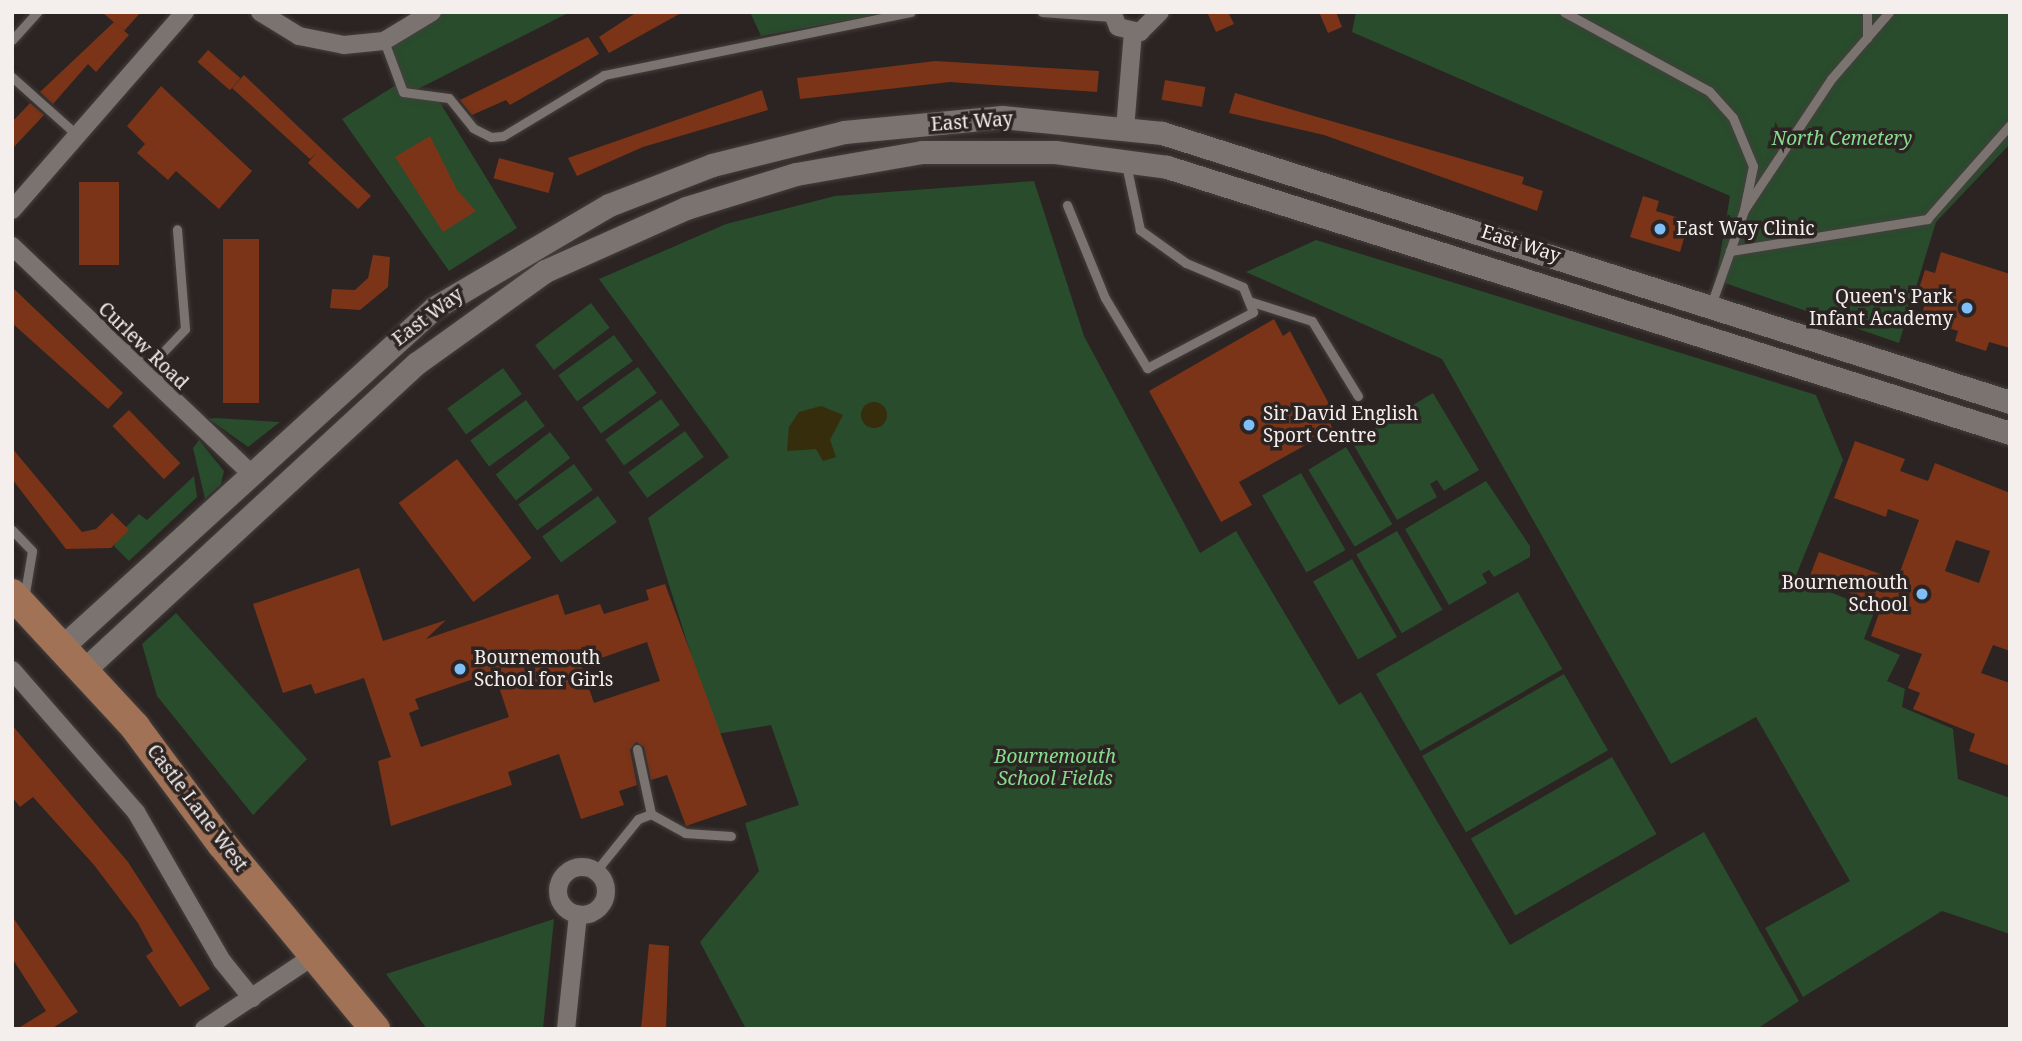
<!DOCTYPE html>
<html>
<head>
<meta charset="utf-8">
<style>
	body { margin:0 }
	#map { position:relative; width:2022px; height:1041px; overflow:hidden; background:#2b2422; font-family:"Noto Serif",serif }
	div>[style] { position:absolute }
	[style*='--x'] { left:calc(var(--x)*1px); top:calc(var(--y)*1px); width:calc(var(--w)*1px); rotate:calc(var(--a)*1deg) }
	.green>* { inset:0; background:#284c2c; transform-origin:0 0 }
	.sand>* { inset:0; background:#352d0c }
	.round { border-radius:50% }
	.building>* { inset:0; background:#7b3417; transform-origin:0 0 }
	.roads { filter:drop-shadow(0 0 2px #443f3d) drop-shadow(0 0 2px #443f3d) }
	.service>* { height:9px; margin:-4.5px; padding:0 4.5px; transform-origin:4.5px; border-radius:4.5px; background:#7b7370 }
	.minor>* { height:18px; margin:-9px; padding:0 9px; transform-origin:9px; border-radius:9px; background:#7b7370 }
	.minor>.ring { margin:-9px; padding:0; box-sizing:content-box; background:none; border:18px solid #7b7370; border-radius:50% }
	.tertiary>* { height:23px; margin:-11.5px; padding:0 11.5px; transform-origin:11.5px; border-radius:11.5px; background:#7b7370 }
	.primary>* { height:30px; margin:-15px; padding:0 15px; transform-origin:15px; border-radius:15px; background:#a17256 }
	.dots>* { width:19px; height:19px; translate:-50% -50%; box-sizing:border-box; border:4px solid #2b2422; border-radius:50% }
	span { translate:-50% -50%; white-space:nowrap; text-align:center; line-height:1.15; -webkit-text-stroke:7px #2b2422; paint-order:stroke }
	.street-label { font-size:19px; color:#f4efed }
	.park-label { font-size:19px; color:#86dc8e; font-style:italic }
	.poi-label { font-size:19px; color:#f4efed }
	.left { translate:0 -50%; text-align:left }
	.right { translate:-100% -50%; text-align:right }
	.frame { position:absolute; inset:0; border:14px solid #f4efed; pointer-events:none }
</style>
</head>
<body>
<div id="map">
	<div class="green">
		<div style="clip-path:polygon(432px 12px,570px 12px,408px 94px,436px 96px,517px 228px,449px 271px,342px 119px,396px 85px,384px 41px)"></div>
		<div style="clip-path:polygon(750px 12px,893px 12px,761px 36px)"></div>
		<div style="clip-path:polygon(1356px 12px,2010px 12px,2010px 144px,1936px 222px,1899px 343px,1716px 280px,1730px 196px,1352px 32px)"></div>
		<div style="clip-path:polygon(1034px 181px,1084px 336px,1200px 553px,1236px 531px,1339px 705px,1361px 692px,1510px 945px,1704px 832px,1799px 1001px,1757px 1029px,746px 1029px,700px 942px,759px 871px,745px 823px,799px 805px,771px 725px,716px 734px,648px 518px,729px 457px,599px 279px,726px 224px,835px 196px)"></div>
		<div style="clip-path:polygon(1316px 240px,1816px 395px,1843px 460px,1795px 578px,1875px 610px,1864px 639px,1900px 655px,1887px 681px,1905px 689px,1902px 707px,1953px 729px,1958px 779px,2010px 798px,2010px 934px,1942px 911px,1803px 997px,1765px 928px,1850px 881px,1756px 717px,1671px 764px,1442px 359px,1246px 272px)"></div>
		<div style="left:591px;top:303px;width:31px;height:70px;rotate:53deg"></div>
		<div style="left:614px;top:335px;width:32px;height:69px;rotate:54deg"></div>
		<div style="left:638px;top:367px;width:32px;height:69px;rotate:54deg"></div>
		<div style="left:503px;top:368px;width:32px;height:69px;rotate:54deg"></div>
		<div style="clip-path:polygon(1433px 393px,1479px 470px,1444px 491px,1437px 480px,1430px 484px,1437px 497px,1397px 520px,1352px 442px)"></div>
		<div style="left:661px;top:399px;width:32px;height:69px;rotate:54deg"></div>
		<div style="left:526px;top:400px;width:32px;height:69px;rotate:54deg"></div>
		<div style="clip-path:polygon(209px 419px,215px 418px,280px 422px,248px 447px)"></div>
		<div style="left:685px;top:431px;width:32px;height:70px;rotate:54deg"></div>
		<div style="left:550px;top:432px;width:33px;height:69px;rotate:52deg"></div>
		<div style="clip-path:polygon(199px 440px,224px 471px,221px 484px,205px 499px,193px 448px)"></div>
		<div style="left:1346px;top:447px;width:90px;height:44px;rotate:59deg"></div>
		<div style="left:574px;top:464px;width:32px;height:69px;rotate:54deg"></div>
		<div style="left:1301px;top:473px;width:89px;height:45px;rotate:60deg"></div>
		<div style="clip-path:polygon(194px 476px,197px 497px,129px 561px,114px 546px,126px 527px,139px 514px,147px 520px)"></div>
		<div style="clip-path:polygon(1486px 481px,1530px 546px,1530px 557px,1494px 577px,1489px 570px,1482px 574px,1487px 583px,1449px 605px,1405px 529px)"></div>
		<div style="left:598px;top:496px;width:32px;height:69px;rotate:54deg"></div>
		<div style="left:1397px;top:531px;width:91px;height:47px;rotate:60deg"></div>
		<div style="left:1352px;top:559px;width:90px;height:45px;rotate:60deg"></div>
		<div style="left:1518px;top:592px;width:89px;height:164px;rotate:60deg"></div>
		<div style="clip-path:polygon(176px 613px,307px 759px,253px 815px,157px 696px,142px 644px)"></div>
		<div style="left:1564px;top:674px;width:88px;height:164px;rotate:60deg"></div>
		<div style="left:1612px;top:757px;width:89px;height:163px;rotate:60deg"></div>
		<div style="clip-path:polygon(554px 919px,543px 1029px,427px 1029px,386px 974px)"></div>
	</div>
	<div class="sand">
		<div class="round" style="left:861px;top:402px;width:26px;height:26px"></div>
		<div style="clip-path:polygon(821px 406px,843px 415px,830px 440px,836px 457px,823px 461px,816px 449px,787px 451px,789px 427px,799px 412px)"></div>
	</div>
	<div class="building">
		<div style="clip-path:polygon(102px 12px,141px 12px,124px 31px)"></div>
		<div style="clip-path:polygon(637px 12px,683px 12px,609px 53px,599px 37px)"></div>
		<div style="clip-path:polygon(1207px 12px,1228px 12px,1234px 24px,1216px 32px)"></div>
		<div style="clip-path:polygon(1319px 12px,1336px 12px,1342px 27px,1328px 33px)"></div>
		<div style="clip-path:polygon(114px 22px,129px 35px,96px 72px,88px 64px,53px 104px,40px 92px)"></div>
		<div style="clip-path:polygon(588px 37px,599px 54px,510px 105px,506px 100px,472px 115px,460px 100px)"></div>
		<div style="left:208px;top:50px;width:43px;height:16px;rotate:41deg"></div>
		<div style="clip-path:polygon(935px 61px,1099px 71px,1097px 92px,950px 82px,800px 99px,797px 78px)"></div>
		<div style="clip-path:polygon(244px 75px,371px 196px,358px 209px,308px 163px,316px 153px,310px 159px,232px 88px)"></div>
		<div style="left:1165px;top:80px;width:41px;height:20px;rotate:10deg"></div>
		<div style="clip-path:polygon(161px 86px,252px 171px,219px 209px,176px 171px,168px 180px,137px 153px,145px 144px,127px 126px)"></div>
		<div style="clip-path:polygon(762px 90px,768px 110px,643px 147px,577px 176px,568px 158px)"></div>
		<div style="clip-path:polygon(1235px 93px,1524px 177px,1522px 184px,1543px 191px,1537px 211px,1324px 135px,1229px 113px)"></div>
		<div style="clip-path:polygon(30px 103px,44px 115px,12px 149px,12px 122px)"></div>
		<div style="clip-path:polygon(430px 136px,457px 190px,476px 211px,443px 232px,395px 157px)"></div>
		<div style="left:499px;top:158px;width:57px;height:21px;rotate:15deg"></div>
		<div style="left:79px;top:182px;width:40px;height:83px"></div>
		<div style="clip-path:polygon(1643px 196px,1659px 201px,1656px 211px,1689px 221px,1680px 252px,1630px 237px)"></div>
		<div style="left:223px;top:239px;width:36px;height:164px"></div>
		<div style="clip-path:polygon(1941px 252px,2010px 274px,2010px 348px,1989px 342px,1986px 351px,1955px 341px,1958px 331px,1920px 319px,1927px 298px,1917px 295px,1925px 270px,1935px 273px)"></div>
		<div style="clip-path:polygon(373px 255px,390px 257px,388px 287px,360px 310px,330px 308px,332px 289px,355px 290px,368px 278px)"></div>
		<div style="clip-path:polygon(12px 287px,123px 393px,108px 409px,12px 323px)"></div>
		<div style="clip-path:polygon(1274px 319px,1283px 336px,1290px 331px,1336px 417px,1329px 420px,1333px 430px,1239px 482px,1252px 505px,1221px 522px,1149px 391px)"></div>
		<div style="left:129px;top:410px;width:74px;height:23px;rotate:46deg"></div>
		<div style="clip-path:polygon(evenodd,1855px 441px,1905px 459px,1900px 471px,1928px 481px,1935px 463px,2010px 493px,2010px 651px,1993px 645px,1981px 673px,2010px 683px,2010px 766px,1969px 751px,1975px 734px,1913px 709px,1920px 693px,1908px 688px,1922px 654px,1871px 636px,1882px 605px,1809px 578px,1819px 552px,1897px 580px,1919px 520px,1888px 509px,1886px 517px,1834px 498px,1855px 441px,1956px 540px,1990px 551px,1979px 583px,1945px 571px,1956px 540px)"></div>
		<div style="clip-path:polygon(12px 448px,82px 532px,96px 529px,112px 513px,129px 530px,111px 548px,66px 549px,12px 479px)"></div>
		<div style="left:457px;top:459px;width:124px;height:73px;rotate:53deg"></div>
		<div style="clip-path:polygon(evenodd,359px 568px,383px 641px,446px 620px,426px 639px,558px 594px,565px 615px,600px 604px,604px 614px,649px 600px,646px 590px,665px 584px,747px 805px,686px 826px,667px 775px,651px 780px,644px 747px,636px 742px,630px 750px,637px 785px,619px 791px,624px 805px,581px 819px,559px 754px,508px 772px,512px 785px,391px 826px,378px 761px,391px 757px,364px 678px,315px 694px,311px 684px,283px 693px,253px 604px,359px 568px,647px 642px,660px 681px,594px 703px,581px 665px,647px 642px,359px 568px,494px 672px,509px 717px,421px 747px,409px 713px,419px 709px,415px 699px,494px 672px)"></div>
		<div style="clip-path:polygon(12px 725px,128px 862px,210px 989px,180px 1007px,146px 956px,153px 951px,138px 923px,94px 865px,33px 797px,20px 807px,12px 797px)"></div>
		<div style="clip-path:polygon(12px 916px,78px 1012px,51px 1029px,17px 1029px,46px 1011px,12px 958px)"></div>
		<div style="clip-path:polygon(649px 944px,669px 946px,666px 1029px,641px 1029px)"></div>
	</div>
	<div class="roads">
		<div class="service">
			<div style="--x:1042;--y:12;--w:70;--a:4.1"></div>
			<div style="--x:1564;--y:12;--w:165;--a:28.6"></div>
			<div style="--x:1709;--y:91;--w:36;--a:48"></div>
			<div style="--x:1733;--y:118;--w:52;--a:67.4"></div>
			<div style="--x:1753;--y:166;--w:45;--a:101.6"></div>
			<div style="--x:1867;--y:38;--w:26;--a:-90"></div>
			<div style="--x:12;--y:40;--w:38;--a:-48"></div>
			<div style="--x:384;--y:41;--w:54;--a:69.6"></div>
			<div style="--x:403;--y:92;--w:46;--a:7.4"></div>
			<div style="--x:449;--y:98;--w:38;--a:51"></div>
			<div style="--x:473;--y:128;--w:20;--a:27"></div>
			<div style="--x:491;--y:137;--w:12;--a:-5"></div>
			<div style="--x:503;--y:136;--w:118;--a:-31.1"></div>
			<div style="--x:604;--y:75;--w:313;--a:-11.6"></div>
			<div style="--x:12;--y:77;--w:87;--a:41.7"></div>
			<div style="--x:1067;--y:205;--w:100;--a:67.8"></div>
			<div style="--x:1105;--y:298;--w:82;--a:59"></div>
			<div style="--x:1147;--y:368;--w:120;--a:-27.8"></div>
			<div style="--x:1253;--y:312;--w:27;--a:-112"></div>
			<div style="--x:1243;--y:287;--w:62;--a:-157.2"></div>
			<div style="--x:1186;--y:263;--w:57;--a:-144.3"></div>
			<div style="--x:1140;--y:230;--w:67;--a:-102"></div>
			<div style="--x:1730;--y:251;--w:43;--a:-71.1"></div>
			<div style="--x:1744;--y:210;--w:157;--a:-56.4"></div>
			<div style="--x:1831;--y:79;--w:89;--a:-49.1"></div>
			<div style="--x:1249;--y:301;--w:66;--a:17.6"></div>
			<div style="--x:1312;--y:321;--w:88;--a:58.5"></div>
			<div style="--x:1711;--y:305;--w:57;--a:-70.6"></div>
			<div style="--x:1730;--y:251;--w:200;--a:-9.2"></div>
			<div style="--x:1927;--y:219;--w:125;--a:-48.6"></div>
			<div style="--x:142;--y:374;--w:62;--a:-46.3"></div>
			<div style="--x:185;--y:329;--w:100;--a:-94.6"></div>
			<div style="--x:12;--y:530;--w:29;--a:46"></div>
			<div style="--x:32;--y:551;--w:49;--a:99.5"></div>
			<div style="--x:637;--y:749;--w:66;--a:77.8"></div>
			<div style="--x:596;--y:871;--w:67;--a:-51.1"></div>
			<div style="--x:638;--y:819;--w:14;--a:-21"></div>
			<div style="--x:651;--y:814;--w:39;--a:29"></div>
			<div style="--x:685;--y:833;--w:46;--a:3.7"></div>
		</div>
		<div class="minor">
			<div style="--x:260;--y:12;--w:46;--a:31.6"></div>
			<div style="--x:299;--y:36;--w:46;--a:11.3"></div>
			<div style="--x:344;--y:45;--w:40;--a:-5.7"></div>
			<div style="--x:384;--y:41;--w:56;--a:-31.1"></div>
			<div style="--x:1112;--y:12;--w:16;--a:68"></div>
			<div style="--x:1118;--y:27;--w:23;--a:13"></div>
			<div style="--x:1140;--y:32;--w:28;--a:-45"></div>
			<div style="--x:1125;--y:129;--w:97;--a:-85.3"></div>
			<div style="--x:12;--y:210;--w:263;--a:-48.9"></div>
			<div style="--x:12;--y:246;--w:327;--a:43.6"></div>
			<div style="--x:12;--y:670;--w:189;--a:48.9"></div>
			<div style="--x:136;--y:812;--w:172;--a:60"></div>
			<div style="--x:222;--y:961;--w:48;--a:51"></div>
			<div class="ring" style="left:558px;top:867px;width:30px;height:30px"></div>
			<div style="--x:204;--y:1029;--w:133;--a:-33.7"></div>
			<div style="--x:566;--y:1029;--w:115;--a:-84"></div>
		</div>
		<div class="tertiary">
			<div style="--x:62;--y:647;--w:503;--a:-42.34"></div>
			<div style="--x:434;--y:308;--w:203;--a:-30.5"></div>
			<div style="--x:609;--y:205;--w:110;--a:-21.2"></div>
			<div style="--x:712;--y:165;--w:136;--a:-14"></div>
			<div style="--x:844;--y:132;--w:159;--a:-5.4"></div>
			<div style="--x:1002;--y:117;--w:161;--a:5.7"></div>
			<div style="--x:1162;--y:133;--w:890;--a:17.6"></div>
			<div style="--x:84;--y:670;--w:453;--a:-42.7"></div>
			<div style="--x:417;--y:363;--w:158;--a:-35.7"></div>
			<div style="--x:545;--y:271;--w:154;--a:-24.1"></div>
			<div style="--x:686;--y:208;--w:115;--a:-17.2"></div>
			<div style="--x:796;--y:174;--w:128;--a:-9.9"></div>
			<div style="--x:922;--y:152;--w:133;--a:0"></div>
			<div style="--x:1055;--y:152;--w:113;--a:7.6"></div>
			<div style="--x:1167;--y:167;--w:884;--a:17.51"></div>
		</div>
		<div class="primary">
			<div style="--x:12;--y:594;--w:181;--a:47.2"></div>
			<div style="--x:135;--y:727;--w:146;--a:53.4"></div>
			<div style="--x:222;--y:844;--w:240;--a:50.4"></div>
		</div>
	</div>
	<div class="dots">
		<div style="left:1660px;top:229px;background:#7ebef9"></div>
		<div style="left:1967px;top:308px;background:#7ebef9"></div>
		<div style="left:1249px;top:425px;background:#7ebef9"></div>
		<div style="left:1922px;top:594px;background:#7ebef9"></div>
		<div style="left:460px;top:669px;background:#7ebef9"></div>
	</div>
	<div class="street-label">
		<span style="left:972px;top:122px;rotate:-4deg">East Way</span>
		<span style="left:1521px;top:244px;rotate:18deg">East Way</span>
		<span style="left:428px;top:317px;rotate:-37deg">East Way</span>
		<span style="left:143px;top:346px;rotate:44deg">Curlew Road</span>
		<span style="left:197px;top:808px;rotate:53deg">Castle Lane West</span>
	</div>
	<div class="park-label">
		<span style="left:1842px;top:139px">North Cemetery</span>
		<span style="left:1055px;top:768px">Bournemouth<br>School Fields</span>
	</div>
	<div class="poi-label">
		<span class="left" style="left:1676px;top:229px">East Way Clinic</span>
		<span class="right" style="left:1953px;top:308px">Queen's Park<br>Infant Academy</span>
		<span class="left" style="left:1263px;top:425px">Sir David English<br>Sport Centre</span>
		<span class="right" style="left:1908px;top:594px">Bournemouth<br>School</span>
		<span class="left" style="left:474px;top:669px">Bournemouth<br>School for Girls</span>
	</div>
	<div class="frame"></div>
</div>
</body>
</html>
